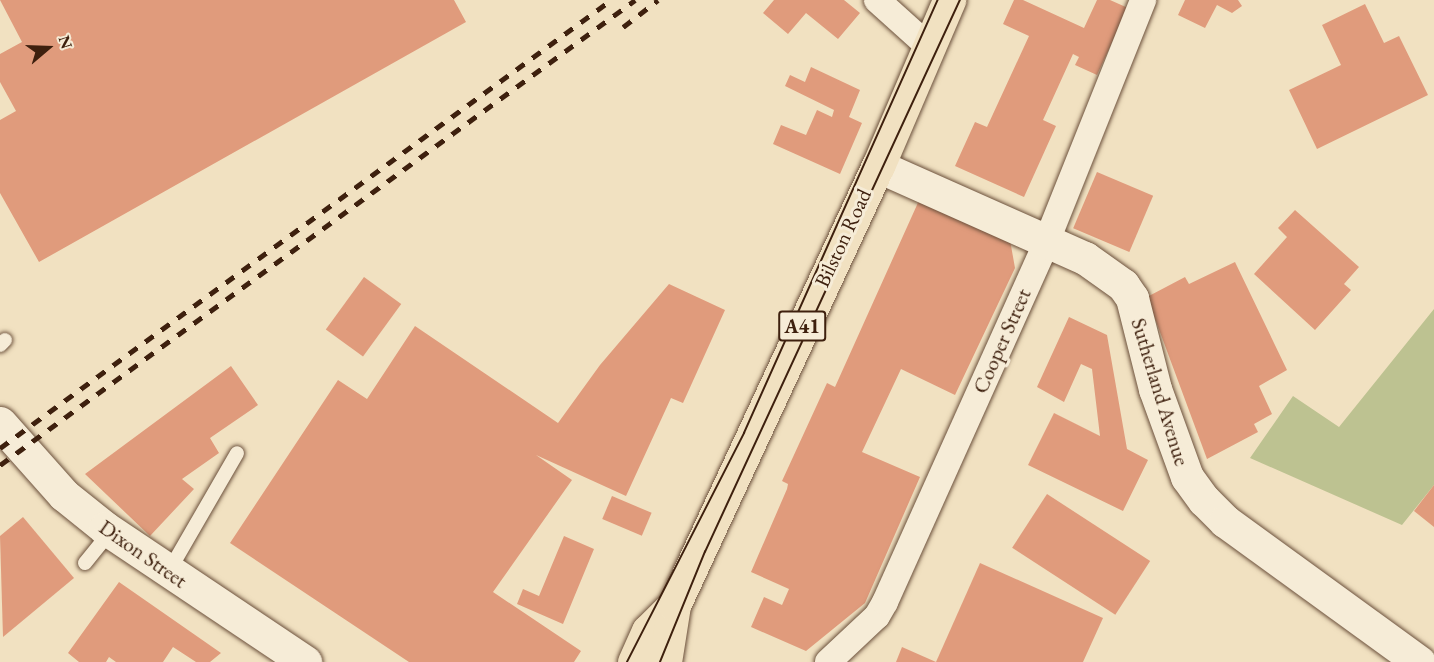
<!DOCTYPE html>
<html>
<head>
<meta charset="utf-8">
<style>
	body { margin:0 }
	#map { position:relative; width:1434px; height:662px; overflow:hidden; background:#f1e1c1; font-family:"EB Garamond",serif }
	div>[style] { position:absolute }
	[style*='--x'] { left:calc(var(--x)*1px); top:calc(var(--y)*1px); width:calc(var(--w)*1px); rotate:calc(var(--a)*1deg) }
	.green>* { inset:0; background:#bdc291 }
	.building>* { inset:0; background:#e09b7c; transform-origin:0 0 }
	.roads { filter:drop-shadow(0 0 2px #6b503b) drop-shadow(0 0 2px #6b503b) }
	.lane>* { height:14px; margin:-7px; padding:0 7px; transform-origin:7px; border-radius:7px; background:#f6ecd7 }
	.street>* { height:26px; margin:-13px; padding:0 13px; transform-origin:13px; border-radius:13px; background:#f6ecd7 }
	.secondary>* { height:33px; margin:-16.5px; padding:0 16.5px; transform-origin:16.5px; border-radius:16.5px; background:#f6ecd7 }
	.highway>* { height:33px; margin:-16.5px; padding:0 16.5px; transform-origin:16.5px; border-radius:16.5px; background:#f1e1c1 }
	.tram>* { height:1.5px; margin:-0.75px; padding:0 0.75px; transform-origin:0.75px; border-radius:0.75px; background:#3e200e }
	.rail>* { height:4.5px; margin-top:-2.25px; transform-origin:0; background:repeating-linear-gradient(90deg,#3e200e 0 10px,transparent 0 20px) }
	span { translate:-50% -50%; white-space:nowrap; text-align:center; line-height:1.15; -webkit-text-stroke:6px #f6ecd7; paint-order:stroke }
	.shield-label span { padding:2px 4px; background:#f6ecd7; border:2px solid; border-radius:4px; -webkit-text-stroke-width:0 }
	.shield-label { font-size:20px; color:#3e200e; font-weight:700 }
	.street-label { font-size:21px; color:#3e200e }
	.north { position:absolute; left:18px; top:18px; width:60px; height:60px; -webkit-text-stroke:4px #f6ecd7; paint-order:stroke; rotate:71deg; font-size:16px; font-weight:700; line-height:24px; text-align:center; color:#3e200e }
	.north::after { content:''; display:block; margin:auto; width:21px; height:27px; background:#3e200e; clip-path:polygon(50% 0,100% 100%,50% 72%,0 100%) }
</style>
</head>
<body>
<div id="map">
	<div class="green">
		<div style="clip-path:polygon(1434px 309px,1434px 485px,1402px 525px,1250px 458px,1293px 396px,1339px 427px)"></div>
	</div>
	<div class="building">
		<div style="clip-path:polygon(0 0,454px 0,466px 22px,39px 262px,0 193px,0 120px,16px 111px,0 82px,0 54px,22px 42px)"></div>
		<div style="clip-path:polygon(774px 0,844px 0,860px 13px,838px 39px,806px 13px,788px 34px,763px 13px)"></div>
		<div style="clip-path:polygon(1014px 0,1023px 0,1084px 28px,1097px 0,1110px 0,1128px 8px,1097px 75px,1075px 65px,1079px 57px,1073px 54px,1043px 120px,1056px 126px,1024px 197px,955px 166px,975px 122px,987px 127px,1029px 36px,1003px 24px)"></div>
		<div style="clip-path:polygon(1185px 0,1238px 0,1242px 6px,1232px 13px,1217px 5px,1205px 28px,1178px 15px)"></div>
		<div style="clip-path:polygon(1365px 4px,1384px 43px,1399px 36px,1428px 95px,1317px 149px,1289px 90px,1341px 65px,1322px 25px)"></div>
		<div style="clip-path:polygon(811px 67px,860px 90px,849px 117px,862px 123px,840px 174px,773px 144px,781px 125px,806px 135px,817px 110px,832px 117px,834px 110px,785px 86px,790px 75px,805px 82px)"></div>
		<div style="left:1097px;top:172px;width:61px;height:61px;rotate:23deg"></div>
		<div style="clip-path:polygon(921px 196px,1010px 240px,1015px 268px,955px 395px,901px 369px,862px 452px,920px 477px,865px 603px,806px 651px,751px 627px,764px 597px,782px 605px,789px 589px,751px 572px,787px 489px,788px 484px,782px 481px,827px 383px,835px 387px)"></div>
		<div style="clip-path:polygon(1295px 210px,1359px 267px,1344px 284px,1351px 290px,1315px 330px,1254px 274px,1287px 237px,1278px 228px)"></div>
		<div style="clip-path:polygon(1235px 262px,1287px 370px,1259px 386px,1272px 414px,1254px 424px,1258px 432px,1207px 459px,1147px 297px,1185px 277px,1189px 284px)"></div>
		<div style="left:364px;top:277px;width:46px;height:65px;rotate:36deg"></div>
		<div style="clip-path:polygon(669px 284px,725px 310px,683px 403px,671px 398px,626px 496px,536px 455px,572px 480px,493px 592px,581px 651px,574px 662px,409px 662px,230px 543px,338px 380px,367px 399px,415px 326px,558px 423px,600px 365px)"></div>
		<div style="clip-path:polygon(1069px 317px,1107px 335px,1127px 449px,1148px 460px,1123px 511px,1028px 465px,1054px 413px,1100px 436px,1092px 369px,1081px 364px,1064px 402px,1037px 387px)"></div>
		<div style="clip-path:polygon(231px 366px,258px 405px,210px 438px,219px 453px,182px 479px,194px 489px,150px 536px,85px 474px)"></div>
		<div style="clip-path:polygon(1434px 485px,1434px 527px,1414px 511px)"></div>
		<div style="left:1047px;top:494px;width:123px;height:64px;rotate:33deg"></div>
		<div style="left:612px;top:496px;width:43px;height:25px;rotate:23deg"></div>
		<div style="clip-path:polygon(23px 517px,74px 578px,3px 637px,0 536px)"></div>
		<div style="clip-path:polygon(564px 536px,594px 549px,563px 624px,517px 604px,523px 589px,539px 596px)"></div>
		<div style="clip-path:polygon(980px 563px,1103px 618px,1083px 662px,936px 662px)"></div>
		<div style="clip-path:polygon(119px 582px,221px 653px,210px 662px,196px 662px,173px 647px,163px 662px,116px 662px,109px 657px,106px 662px,79px 662px,68px 653px)"></div>
		<div style="clip-path:polygon(902px 647px,936px 662px,896px 662px)"></div>
	</div>
	<div class="roads">
		<div class="lane">
			<div style="--x:0;--y:345;--w:7;--a:-45"></div>
			<div style="--x:85;--y:563;--w:40;--a:-51"></div>
			<div style="--x:169;--y:571;--w:136;--a:-60"></div>
		</div>
		<div class="street">
			<div style="--x:877;--y:0;--w:69;--a:42"></div>
			<div style="--x:828;--y:662;--w:67;--a:-43.2"></div>
			<div style="--x:877;--y:616;--w:16;--a:-60"></div>
			<div style="--x:885;--y:602;--w:393;--a:-65.8"></div>
			<div style="--x:1046;--y:243;--w:262;--a:-68.2"></div>
		</div>
		<div class="secondary">
			<div style="--x:878;--y:166;--w:227;--a:24"></div>
			<div style="--x:1085;--y:258;--w:47;--a:35.4"></div>
			<div style="--x:1123;--y:285;--w:16;--a:55"></div>
			<div style="--x:1132;--y:298;--w:94;--a:75.8"></div>
			<div style="--x:1155;--y:389;--w:94;--a:70"></div>
			<div style="--x:1187;--y:477;--w:29;--a:54"></div>
			<div style="--x:1204;--y:500;--w:30;--a:45"></div>
			<div style="--x:1225;--y:521;--w:240;--a:36"></div>
			<div style="--x:0;--y:423;--w:96;--a:48.4"></div>
			<div style="--x:64;--y:495;--w:53;--a:38.8"></div>
			<div style="--x:105;--y:528;--w:241;--a:33.8"></div>
		</div>
		<div class="highway">
			<div style="--x:634;--y:662;--w:34;--a:-66"></div>
			<div style="--x:648;--y:631;--w:37;--a:-45"></div>
			<div style="--x:665;--y:662;--w:58;--a:-81"></div>
			<div style="--x:674;--y:605;--w:484;--a:-65.1"></div>
			<div style="--x:878;--y:166;--w:181;--a:-66.8"></div>
		</div>
	</div>
	<div class="tram">
		<div style="--x:627;--y:662;--w:257;--a:-62.9"></div>
		<div style="--x:744;--y:433;--w:474;--a:-65.9"></div>
		<div style="--x:660;--y:662;--w:119;--a:-67.8"></div>
		<div style="--x:705;--y:552;--w:608;--a:-65.21"></div>
	</div>
	<div class="rail">
		<div style="--x:623;--y:27;--w:44;--a:-37.6"></div>
		<div style="--x:0;--y:448;--w:758;--a:-36.25"></div>
		<div style="--x:0;--y:465;--w:787;--a:-36.21"></div>
	</div>
	<div class="shield-label">
		<span style="left:802px;top:326px">A41</span>
	</div>
	<div class="street-label">
		<span style="left:843px;top:238px;rotate:-65deg">Bilston Road</span>
		<span style="left:1002px;top:341px;rotate:-66deg">Cooper Street</span>
		<span style="left:1160px;top:392px;rotate:73deg">Sutherland Avenue</span>
		<span style="left:143px;top:554px;rotate:35deg">Dixon Street</span>
	</div>
	<div class="north">N</div>
</div>
</body>
</html>
